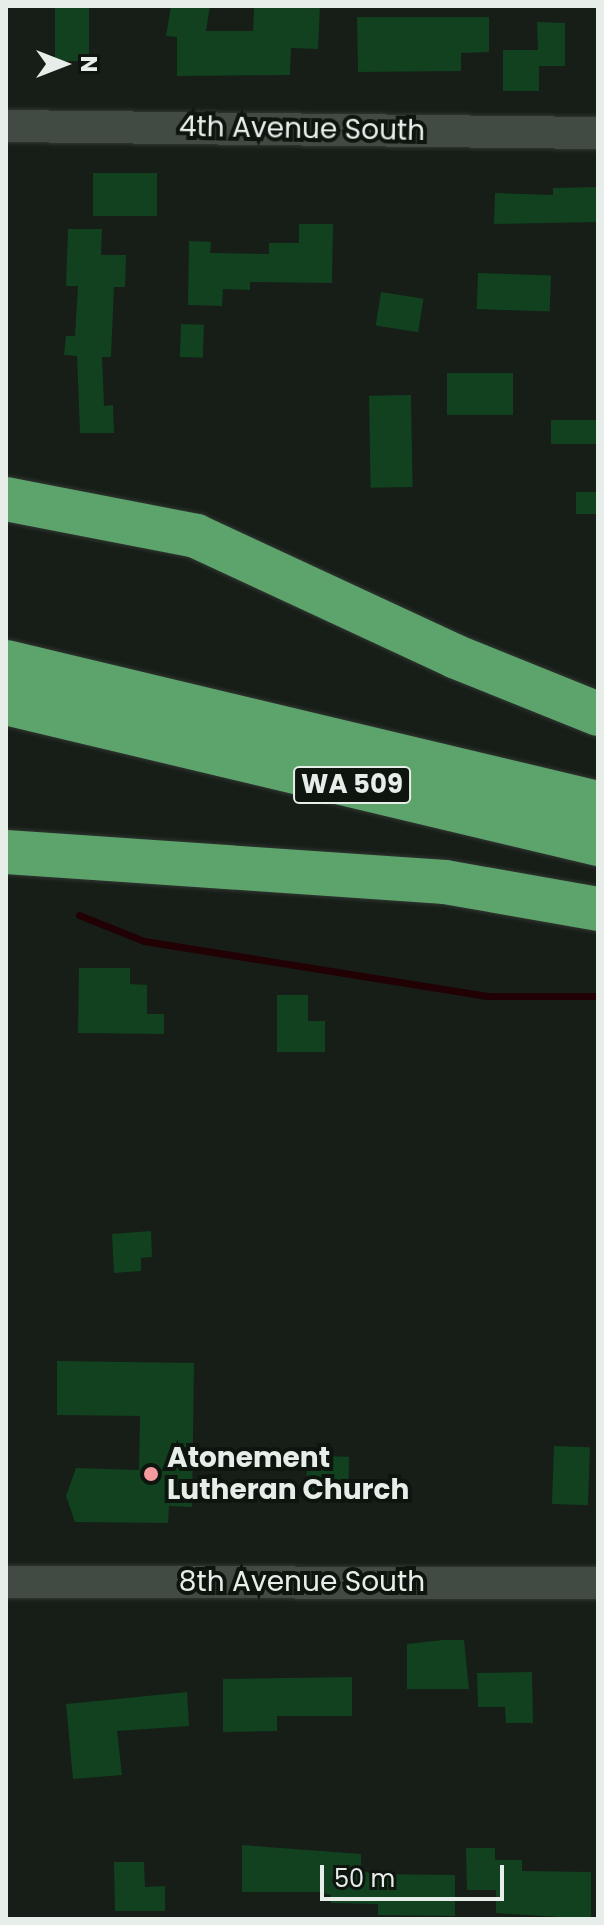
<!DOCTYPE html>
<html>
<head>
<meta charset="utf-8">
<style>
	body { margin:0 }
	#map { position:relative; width:604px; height:1925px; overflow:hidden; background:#161e17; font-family:Poppins,sans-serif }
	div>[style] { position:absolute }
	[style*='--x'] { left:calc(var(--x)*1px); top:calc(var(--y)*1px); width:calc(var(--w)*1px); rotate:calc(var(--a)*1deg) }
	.stream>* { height:7px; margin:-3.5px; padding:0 3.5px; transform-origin:3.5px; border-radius:3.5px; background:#220104 }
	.building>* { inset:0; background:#11411f; transform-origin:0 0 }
	.roads { filter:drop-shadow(0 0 2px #313632) drop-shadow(0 0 2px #313632) }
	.tertiary>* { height:32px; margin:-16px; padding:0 16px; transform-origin:16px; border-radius:16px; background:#414a43 }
	.motorway>* { height:44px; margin:-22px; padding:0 22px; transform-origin:22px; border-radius:22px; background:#5da46c }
	.dots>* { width:22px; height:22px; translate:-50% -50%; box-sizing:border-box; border:4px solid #0d150e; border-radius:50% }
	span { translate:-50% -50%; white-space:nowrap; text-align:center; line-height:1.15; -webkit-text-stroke:8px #0d150e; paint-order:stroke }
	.shield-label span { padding:2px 6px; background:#0d150e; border:2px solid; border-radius:6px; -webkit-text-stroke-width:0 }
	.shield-label { font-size:26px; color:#e7ede8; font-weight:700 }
	.street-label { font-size:28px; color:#e7ede8 }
	.poi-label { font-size:28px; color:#e7ede8; font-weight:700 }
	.left { translate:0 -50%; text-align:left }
	.frame { position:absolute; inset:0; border:8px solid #e7ede8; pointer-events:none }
	.north { position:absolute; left:24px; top:24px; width:80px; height:80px; -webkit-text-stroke:6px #0d150e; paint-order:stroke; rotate:90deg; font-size:22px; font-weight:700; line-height:32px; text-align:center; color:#e7ede8 }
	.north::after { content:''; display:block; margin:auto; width:28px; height:36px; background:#e7ede8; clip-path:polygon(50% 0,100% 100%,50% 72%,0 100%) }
	.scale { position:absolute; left:320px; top:1865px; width:184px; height:36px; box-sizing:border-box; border:4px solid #e7ede8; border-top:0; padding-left:10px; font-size:24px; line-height:28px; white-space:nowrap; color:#e7ede8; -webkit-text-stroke:6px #0d150e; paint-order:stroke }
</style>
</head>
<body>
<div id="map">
	<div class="stream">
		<div style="--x:79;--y:915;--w:70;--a:21.8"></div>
		<div style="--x:144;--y:941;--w:349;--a:9.1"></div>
		<div style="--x:489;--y:996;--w:109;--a:0"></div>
	</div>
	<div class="building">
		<div style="left:55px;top:6px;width:34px;height:55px"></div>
		<div style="clip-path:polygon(171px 6px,210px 6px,206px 31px,253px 31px,254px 6px,320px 6px,318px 49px,291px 48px,290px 75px,177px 76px,177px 37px,166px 36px)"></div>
		<div style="clip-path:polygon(357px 17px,489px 17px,489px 52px,461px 53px,461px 71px,358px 72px)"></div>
		<div style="clip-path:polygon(537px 22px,565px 23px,565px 66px,539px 66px,539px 91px,503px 91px,503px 50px,538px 50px)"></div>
		<div style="left:93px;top:173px;width:64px;height:43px"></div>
		<div style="clip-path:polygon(598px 187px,598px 222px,494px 224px,495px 193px,553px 195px,553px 188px)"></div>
		<div style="clip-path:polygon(299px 224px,333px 224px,332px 283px,250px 282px,250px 290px,223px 289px,222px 306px,188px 305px,189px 241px,211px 242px,210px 253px,269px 254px,269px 243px,299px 243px)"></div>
		<div style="clip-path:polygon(68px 229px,102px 229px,101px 255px,126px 255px,125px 287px,114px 287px,111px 357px,102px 357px,104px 406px,113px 405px,114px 433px,80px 433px,77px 356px,64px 355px,66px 336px,75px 336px,78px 286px,66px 286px)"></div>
		<div style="left:478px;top:273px;width:73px;height:36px;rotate:2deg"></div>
		<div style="left:381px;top:292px;width:43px;height:34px;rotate:9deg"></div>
		<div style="left:181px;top:324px;width:23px;height:33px;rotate:2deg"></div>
		<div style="left:447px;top:373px;width:66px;height:42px"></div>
		<div style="left:411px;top:395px;width:92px;height:42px;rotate:89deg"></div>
		<div style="left:598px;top:420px;width:24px;height:47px;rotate:90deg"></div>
		<div style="left:576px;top:492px;width:22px;height:22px"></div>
		<div style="clip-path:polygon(79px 968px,130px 968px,130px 984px,147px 985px,147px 1014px,164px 1014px,164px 1034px,78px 1033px)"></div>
		<div style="clip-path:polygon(277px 995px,308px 995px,308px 1021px,325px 1021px,325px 1052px,277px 1052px)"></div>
		<div style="clip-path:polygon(151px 1231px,152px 1257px,141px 1258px,141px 1271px,114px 1273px,112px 1234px)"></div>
		<div style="clip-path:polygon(57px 1361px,194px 1363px,192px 1507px,169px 1506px,168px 1523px,75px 1522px,66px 1496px,76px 1468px,139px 1470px,140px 1416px,57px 1415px)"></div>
		<div style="left:554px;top:1446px;width:36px;height:58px;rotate:2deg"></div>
		<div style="left:307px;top:1456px;width:42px;height:45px;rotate:1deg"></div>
		<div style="clip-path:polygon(443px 1640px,464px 1640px,469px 1689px,407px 1689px,407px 1644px)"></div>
		<div style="clip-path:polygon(532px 1672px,533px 1723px,506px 1723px,505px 1707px,478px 1707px,477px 1673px)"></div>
		<div style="clip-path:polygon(352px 1677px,352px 1716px,277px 1716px,277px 1731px,223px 1732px,223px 1679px)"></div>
		<div style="clip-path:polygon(187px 1692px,189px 1726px,117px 1731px,122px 1775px,73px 1779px,66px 1704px)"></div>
		<div style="clip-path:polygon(242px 1845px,361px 1854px,361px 1870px,372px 1874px,455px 1875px,455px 1916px,378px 1915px,378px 1904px,331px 1903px,331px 1895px,320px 1892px,242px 1892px)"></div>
		<div style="clip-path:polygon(466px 1848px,495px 1848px,495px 1860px,522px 1860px,522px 1871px,591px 1872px,591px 1919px,496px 1913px,496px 1890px,467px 1890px)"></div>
		<div style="clip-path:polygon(114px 1862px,144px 1862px,145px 1887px,165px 1886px,165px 1911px,115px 1911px)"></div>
	</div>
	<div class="roads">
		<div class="tertiary">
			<div style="--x:6;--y:126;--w:592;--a:0.68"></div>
			<div style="--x:6;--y:1582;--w:592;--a:0.1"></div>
		</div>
		<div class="motorway">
			<div style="--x:6;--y:499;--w:194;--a:11"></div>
			<div style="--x:196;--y:536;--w:285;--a:24.9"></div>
			<div style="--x:454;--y:656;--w:155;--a:21.9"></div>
			<div style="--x:6;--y:662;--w:609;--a:13.4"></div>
			<div style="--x:6;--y:703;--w:609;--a:13.4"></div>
			<div style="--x:6;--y:852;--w:440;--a:3.9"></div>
			<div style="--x:445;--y:882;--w:155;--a:10"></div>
		</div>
	</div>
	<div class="dots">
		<div style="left:151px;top:1474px;background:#f59b9e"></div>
	</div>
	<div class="shield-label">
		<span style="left:352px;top:785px">WA 509</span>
	</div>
	<div class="street-label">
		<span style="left:302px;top:129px;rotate:1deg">4th Avenue South</span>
		<span style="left:302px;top:1582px">8th Avenue South</span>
	</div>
	<div class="poi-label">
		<span class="left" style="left:167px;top:1474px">Atonement<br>Lutheran Church</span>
	</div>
	<div class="frame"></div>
	<div class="north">N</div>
	<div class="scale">50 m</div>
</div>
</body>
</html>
